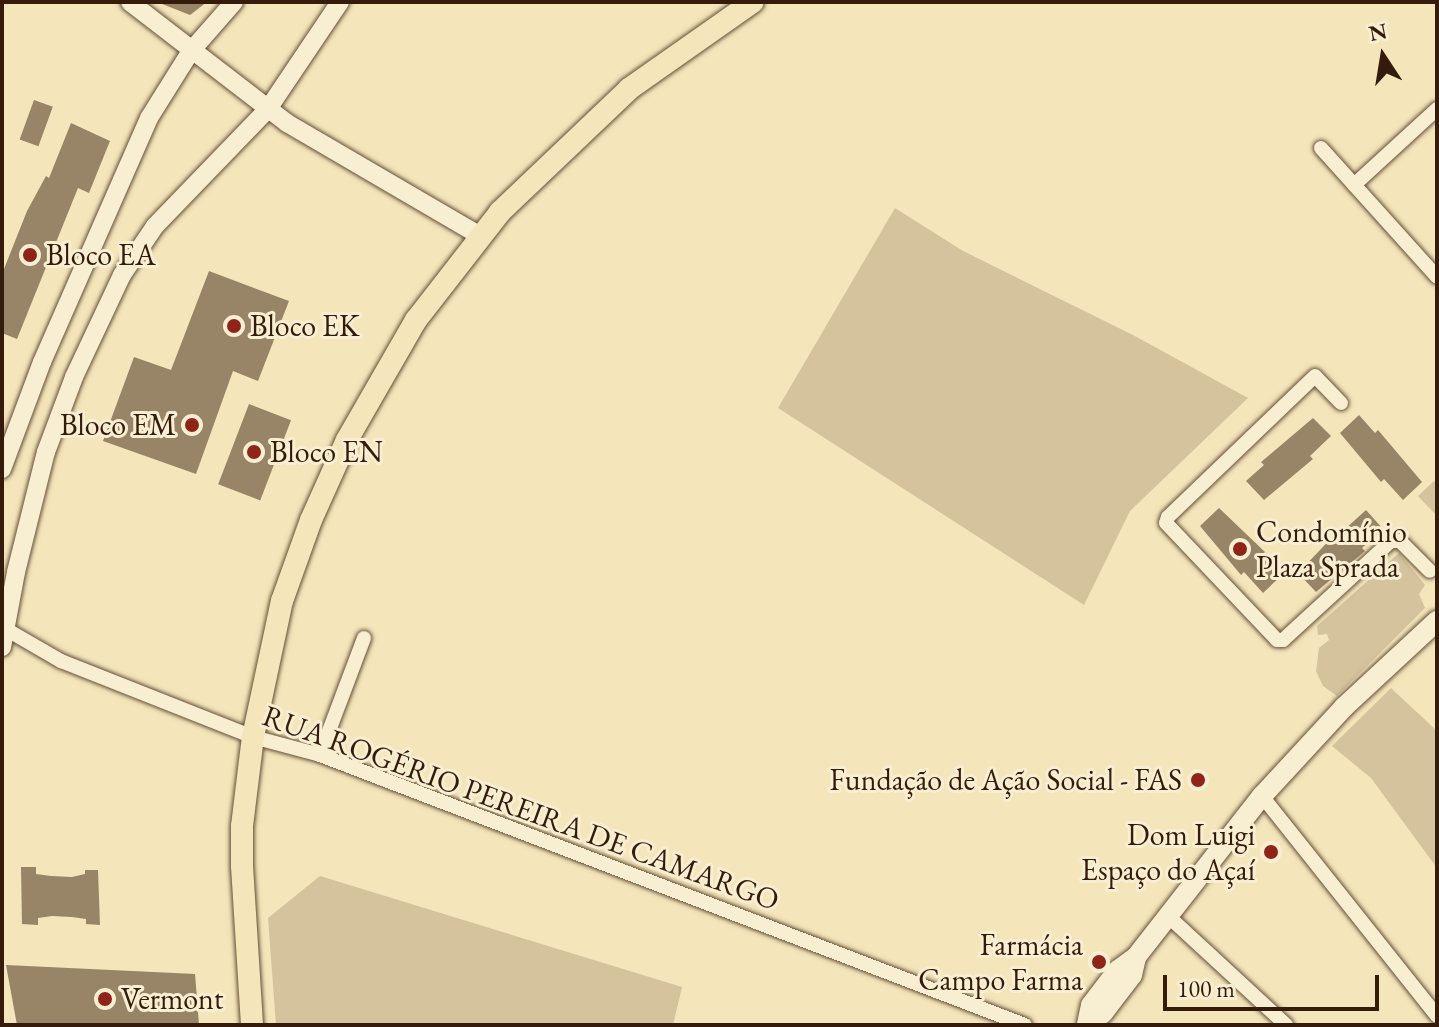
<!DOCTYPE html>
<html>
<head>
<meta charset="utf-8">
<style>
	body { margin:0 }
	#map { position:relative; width:1439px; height:1027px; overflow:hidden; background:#f4e5ba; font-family:"EB Garamond",serif }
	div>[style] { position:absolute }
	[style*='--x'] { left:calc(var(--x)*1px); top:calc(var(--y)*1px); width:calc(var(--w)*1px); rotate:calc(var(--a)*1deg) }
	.green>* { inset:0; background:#d4c39c }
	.building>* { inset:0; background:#988466; transform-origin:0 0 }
	.roads { filter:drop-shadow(0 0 2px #654e38) drop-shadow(0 0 2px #654e38) }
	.minor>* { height:14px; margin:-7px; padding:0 7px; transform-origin:7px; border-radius:7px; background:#f8eed2 }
	.tertiary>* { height:18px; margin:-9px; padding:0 9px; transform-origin:9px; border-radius:9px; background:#f8eed2 }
	.secondary>* { height:20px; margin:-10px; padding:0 10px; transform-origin:10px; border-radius:10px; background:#f8eed2 }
	.primary>* { height:22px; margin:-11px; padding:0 11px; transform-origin:11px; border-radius:11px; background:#f4e5ba }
	.dots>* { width:22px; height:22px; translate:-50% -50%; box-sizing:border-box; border:4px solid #f8eed2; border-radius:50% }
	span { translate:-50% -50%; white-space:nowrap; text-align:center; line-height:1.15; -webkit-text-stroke:6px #f8eed2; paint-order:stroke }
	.poi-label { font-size:30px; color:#351b0c }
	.left { translate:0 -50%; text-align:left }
	.right { translate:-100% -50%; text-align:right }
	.street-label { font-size:30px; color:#351b0c }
	.frame { position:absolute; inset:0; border:4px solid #351b0c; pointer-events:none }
	.north { position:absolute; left:1343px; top:16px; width:80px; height:80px; -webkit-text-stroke:6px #f8eed2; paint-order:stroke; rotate:348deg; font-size:22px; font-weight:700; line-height:32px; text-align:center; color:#351b0c }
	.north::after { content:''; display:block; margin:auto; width:28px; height:36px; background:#351b0c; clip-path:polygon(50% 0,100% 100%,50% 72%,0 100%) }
	.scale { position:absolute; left:1163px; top:975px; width:216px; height:36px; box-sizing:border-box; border:4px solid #351b0c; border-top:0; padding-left:10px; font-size:24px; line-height:28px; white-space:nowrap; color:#351b0c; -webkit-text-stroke:6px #f8eed2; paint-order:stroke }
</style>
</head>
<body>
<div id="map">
	<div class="green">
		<div style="clip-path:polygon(895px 208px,963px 251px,1133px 335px,1248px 398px,1130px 511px,1084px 605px,778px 408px)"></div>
		<div style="clip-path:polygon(1434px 481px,1437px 485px,1437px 516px,1418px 496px)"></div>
		<div style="clip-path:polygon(1399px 553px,1425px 585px,1419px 594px,1425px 608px,1337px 696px,1323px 686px,1316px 671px,1319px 648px,1329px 640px,1327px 634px,1318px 635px,1317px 626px)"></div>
		<div style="clip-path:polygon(1391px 688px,1437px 731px,1437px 868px,1371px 778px,1332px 746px)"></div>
		<div style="clip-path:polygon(320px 876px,682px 987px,673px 1025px,276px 1025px,268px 918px)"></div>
	</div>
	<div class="building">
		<div style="clip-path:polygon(157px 2px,207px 2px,190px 15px)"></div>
		<div style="left:34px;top:100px;width:20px;height:42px;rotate:20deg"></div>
		<div style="clip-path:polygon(71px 123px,110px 141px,89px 193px,78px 188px,17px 339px,2px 333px,2px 274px,27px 211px,46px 176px,49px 178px)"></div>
		<div style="clip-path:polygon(209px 271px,289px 301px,258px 381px,233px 371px,196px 474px,103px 441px,134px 357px,171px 370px)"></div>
		<div style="left:249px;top:404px;width:45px;height:86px;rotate:21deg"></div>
		<div style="clip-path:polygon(1359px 415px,1375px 433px,1378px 430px,1422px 482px,1403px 500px,1384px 479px,1381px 482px,1340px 433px)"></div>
		<div style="clip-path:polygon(1313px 418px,1331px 436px,1310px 456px,1313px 459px,1264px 500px,1246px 481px,1264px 465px,1261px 462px)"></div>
		<div style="clip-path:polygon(1219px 508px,1265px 552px,1263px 554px,1282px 575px,1263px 593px,1244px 572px,1241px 575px,1200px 526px)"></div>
		<div style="clip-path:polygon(1366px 510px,1383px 529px,1362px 548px,1365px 551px,1316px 592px,1298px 573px,1342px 527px,1344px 530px)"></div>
		<div style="clip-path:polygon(21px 867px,36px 867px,36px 874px,51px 876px,72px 877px,85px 874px,85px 870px,98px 870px,100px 925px,86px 924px,86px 919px,72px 917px,52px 916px,38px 918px,38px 925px,22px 924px)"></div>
		<div style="clip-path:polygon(6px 965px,195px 974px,199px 1025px,17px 1025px)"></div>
	</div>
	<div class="roads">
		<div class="minor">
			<div style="--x:1321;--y:148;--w:173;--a:48"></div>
			<div style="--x:1354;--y:185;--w:113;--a:-42.5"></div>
			<div style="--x:1341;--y:403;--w:37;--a:-134"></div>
			<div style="--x:1315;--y:376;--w:204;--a:136.2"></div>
			<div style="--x:1168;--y:517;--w:6;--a:108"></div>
			<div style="--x:1166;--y:523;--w:161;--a:46.5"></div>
			<div style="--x:1277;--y:640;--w:6;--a:0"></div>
			<div style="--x:1283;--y:640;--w:147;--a:-42.5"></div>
			<div style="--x:1391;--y:541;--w:9;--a:0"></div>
			<div style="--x:1400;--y:541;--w:42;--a:45"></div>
			<div style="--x:4;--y:628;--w:66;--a:30.1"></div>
			<div style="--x:61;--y:661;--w:206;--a:21.6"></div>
			<div style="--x:253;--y:737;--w:69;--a:15"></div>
			<div style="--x:320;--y:755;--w:755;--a:20.96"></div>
			<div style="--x:320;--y:755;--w:125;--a:-69.4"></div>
			<div style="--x:1262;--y:796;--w:281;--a:51.5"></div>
			<div style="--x:1168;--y:916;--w:161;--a:42.7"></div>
		</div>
		<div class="tertiary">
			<div style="--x:130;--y:2;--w:198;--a:37.6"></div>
			<div style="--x:287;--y:123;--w:222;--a:30.3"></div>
			<div style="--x:2;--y:469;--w:114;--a:-69.5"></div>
			<div style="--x:42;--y:362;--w:266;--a:-66.3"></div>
			<div style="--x:149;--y:118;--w:79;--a:-57.9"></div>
			<div style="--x:191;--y:51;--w:65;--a:-48.7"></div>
			<div style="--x:2;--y:647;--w:76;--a:-79.4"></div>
			<div style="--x:16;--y:572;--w:124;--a:-76"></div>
			<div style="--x:46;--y:452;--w:80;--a:-69.5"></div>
			<div style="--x:74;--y:377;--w:113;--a:-64.8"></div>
			<div style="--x:122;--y:275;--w:59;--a:-56"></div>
			<div style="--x:155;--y:226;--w:163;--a:-46"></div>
			<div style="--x:268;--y:109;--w:129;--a:-56.1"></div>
		</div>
		<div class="secondary">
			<div style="--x:1087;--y:1024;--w:19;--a:-78"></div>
			<div style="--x:1091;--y:1005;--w:44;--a:-52.4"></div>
			<div style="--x:1118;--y:970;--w:22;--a:-36"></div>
			<div style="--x:1136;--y:957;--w:204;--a:-52"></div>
			<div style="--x:1262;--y:796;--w:121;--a:-47.3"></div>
			<div style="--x:1344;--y:707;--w:127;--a:-42.8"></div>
			<div style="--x:1087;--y:1025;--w:20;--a:-37"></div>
			<div style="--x:1103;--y:1013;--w:48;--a:-52.7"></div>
			<div style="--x:1132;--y:975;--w:18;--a:-77"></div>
		</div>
		<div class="primary">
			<div style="--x:252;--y:1025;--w:159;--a:-93.6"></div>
			<div style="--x:242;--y:866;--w:40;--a:-90"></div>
			<div style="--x:242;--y:826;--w:90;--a:-83"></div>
			<div style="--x:253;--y:737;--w:139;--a:-78"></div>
			<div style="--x:282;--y:601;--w:86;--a:-70.3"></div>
			<div style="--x:311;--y:520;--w:88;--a:-65.8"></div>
			<div style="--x:347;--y:440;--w:138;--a:-60.1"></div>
			<div style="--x:416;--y:320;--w:137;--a:-52.1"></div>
			<div style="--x:500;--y:212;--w:178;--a:-43.6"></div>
			<div style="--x:629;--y:89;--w:151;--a:-35.1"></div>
		</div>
	</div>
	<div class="dots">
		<div style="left:30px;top:255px;background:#8f2418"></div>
		<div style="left:234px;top:326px;background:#8f2418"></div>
		<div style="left:192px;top:425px;background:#8f2418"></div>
		<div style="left:254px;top:452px;background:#8f2418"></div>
		<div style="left:1240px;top:549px;background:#8f2418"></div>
		<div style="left:1198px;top:780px;background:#8f2418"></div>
		<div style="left:1271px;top:852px;background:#8f2418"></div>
		<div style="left:1099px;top:962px;background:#8f2418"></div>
		<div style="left:105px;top:999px;background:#8f2418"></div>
	</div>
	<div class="poi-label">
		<span class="left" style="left:46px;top:255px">Bloco EA</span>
		<span class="left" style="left:250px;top:326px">Bloco EK</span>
		<span class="right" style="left:176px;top:425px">Bloco EM</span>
		<span class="left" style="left:270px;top:452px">Bloco EN</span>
		<span class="left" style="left:1256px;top:549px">Condomínio<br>Plaza Sprada</span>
		<span class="right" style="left:1182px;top:780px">Fundação de Ação Social - FAS</span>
		<span class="right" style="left:1255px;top:852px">Dom Luigi<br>Espaço do Açaí</span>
		<span class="right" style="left:1083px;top:962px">Farmácia<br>Campo Farma</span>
		<span class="left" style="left:121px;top:999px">Vermont</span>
	</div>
	<div class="street-label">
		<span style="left:521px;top:808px;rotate:20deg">RUA ROGÉRIO PEREIRA DE CAMARGO</span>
	</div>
	<div class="frame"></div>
	<div class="north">N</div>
	<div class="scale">100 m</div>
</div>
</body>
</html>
